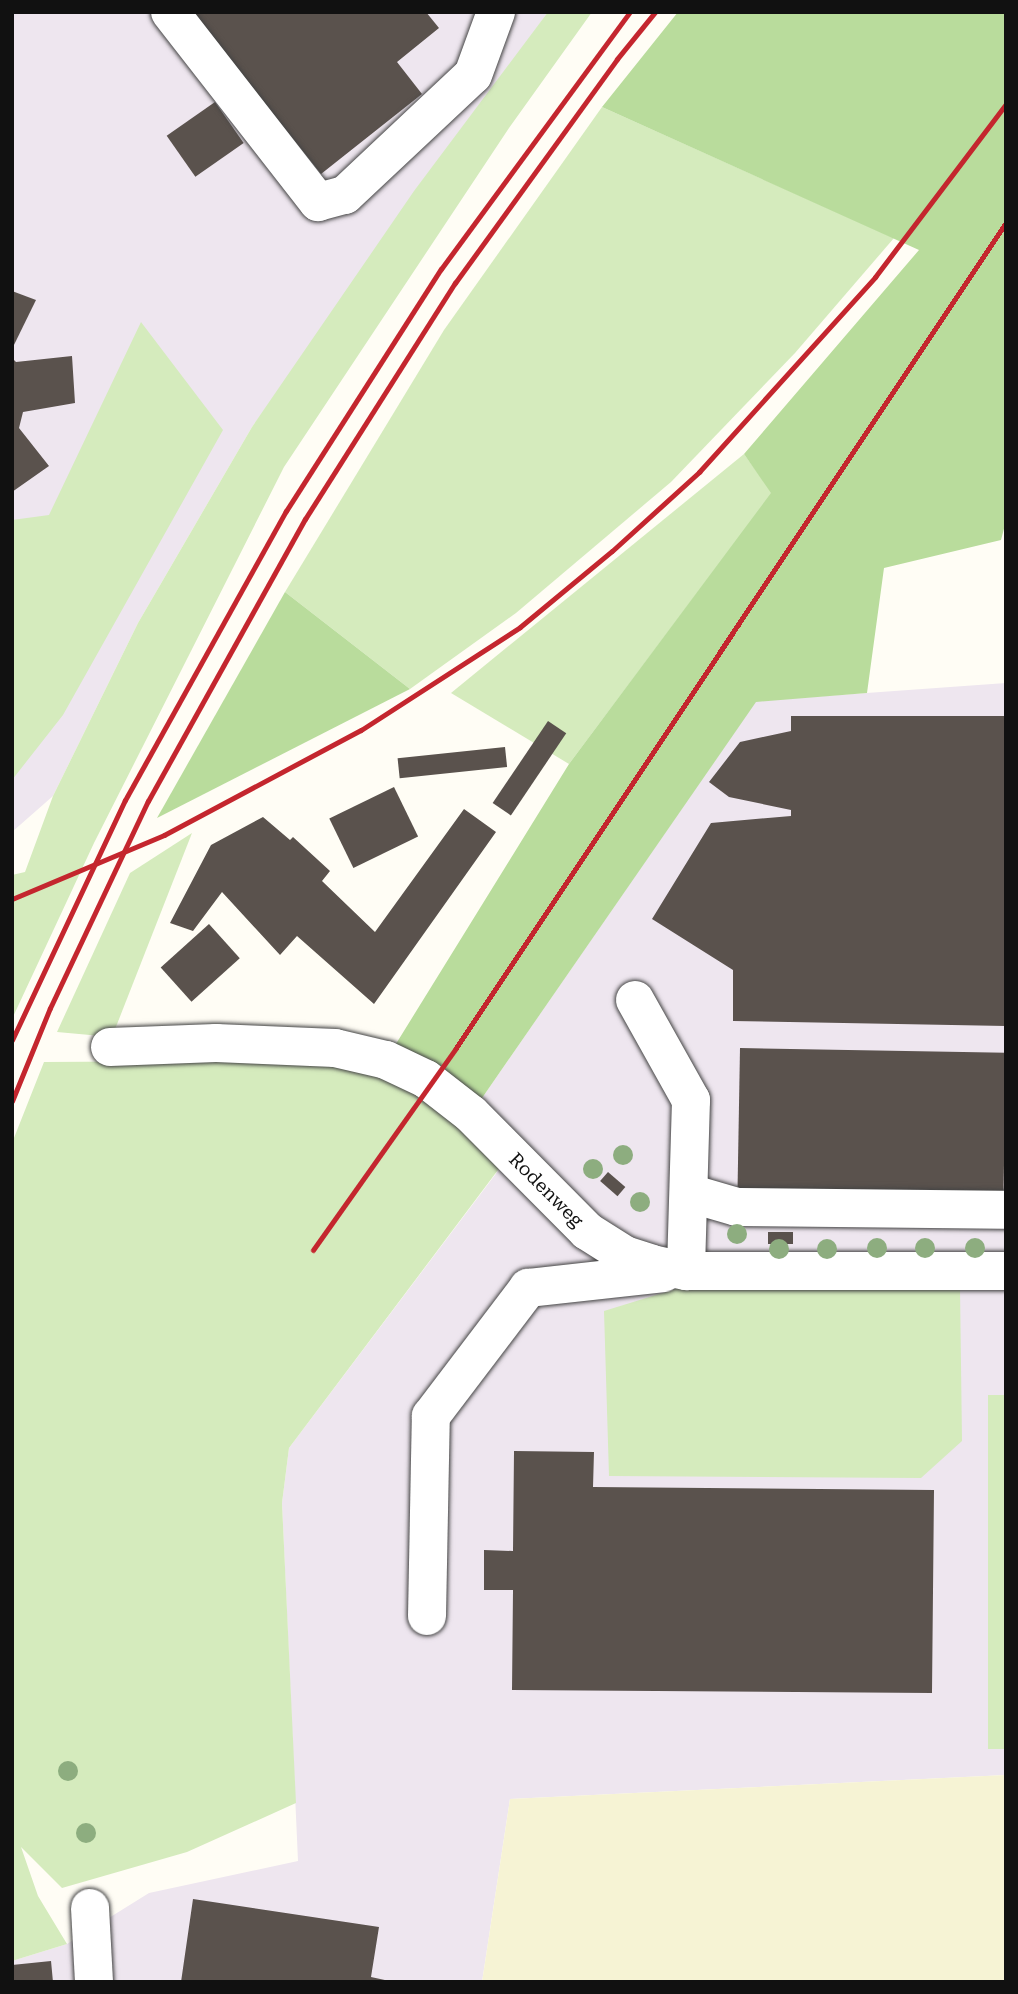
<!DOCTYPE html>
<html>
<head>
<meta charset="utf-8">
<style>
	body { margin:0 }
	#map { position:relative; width:1018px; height:1994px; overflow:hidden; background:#fffdf5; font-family:"Roboto Serif",serif }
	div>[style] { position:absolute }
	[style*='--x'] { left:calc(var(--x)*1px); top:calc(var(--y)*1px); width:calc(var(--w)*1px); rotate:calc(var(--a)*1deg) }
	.industrial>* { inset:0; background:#eee6ef }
	.farmland>* { inset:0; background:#f6f3d4 }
	.green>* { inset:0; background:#d5ebbd; transform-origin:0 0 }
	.forest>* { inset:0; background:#b9dc9c }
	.building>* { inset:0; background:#5a524d; transform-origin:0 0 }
	.roads { filter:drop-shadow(0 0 2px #444) drop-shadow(0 0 2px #444) }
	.minor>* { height:38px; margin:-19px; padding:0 19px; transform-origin:19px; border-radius:19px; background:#fff }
	.rail>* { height:5px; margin:-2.5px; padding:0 2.5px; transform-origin:2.5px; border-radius:2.5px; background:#c4262e }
	.trees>* { width:20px; height:20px; margin:-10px; border-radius:50%; background:#8dad7f }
	span { translate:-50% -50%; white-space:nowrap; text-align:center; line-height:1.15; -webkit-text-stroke:7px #fff; paint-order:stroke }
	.street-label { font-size:19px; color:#111 }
	.frame { position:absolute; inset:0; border:14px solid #111; pointer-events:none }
</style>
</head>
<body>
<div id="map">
	<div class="industrial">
		<div style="clip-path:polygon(12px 12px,548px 12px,252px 427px,138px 623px,53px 796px,12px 832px)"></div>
		<div style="clip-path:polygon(1006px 683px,1006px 1775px,510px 1799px,482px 1982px,12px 1982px,12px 1961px,67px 1944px,149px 1893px,298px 1861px,282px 1503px,289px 1448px,510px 1155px,471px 1114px,756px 701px)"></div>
	</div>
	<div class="farmland">
		<div style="clip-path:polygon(1006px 1775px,1006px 1982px,482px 1982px,510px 1799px)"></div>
	</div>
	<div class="green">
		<div style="clip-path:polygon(548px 12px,592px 12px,509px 128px,284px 467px,94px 843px,12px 1019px,12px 875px,25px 872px,53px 796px,138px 623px,252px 427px,414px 191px)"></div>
		<div style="clip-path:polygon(602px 107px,894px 238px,795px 353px,671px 482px,516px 613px,410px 689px,285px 592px,444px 330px)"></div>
		<div style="clip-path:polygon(141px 322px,223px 430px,63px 715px,12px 780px,12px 520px,49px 515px)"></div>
		<div style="clip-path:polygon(744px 454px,772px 493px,569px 764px,451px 693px)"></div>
		<div style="clip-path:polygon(192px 833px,112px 1037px,57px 1032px,130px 873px)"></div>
		<div style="clip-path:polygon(386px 1060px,510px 1154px,289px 1448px,282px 1503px,296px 1803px,187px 1852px,62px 1888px,21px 1847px,38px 1896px,67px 1944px,12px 1961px,12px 1143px,44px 1062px)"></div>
		<div style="clip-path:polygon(685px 1286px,960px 1288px,962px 1441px,921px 1478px,609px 1476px,604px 1311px)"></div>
		<div style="left:1006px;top:1395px;width:354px;height:18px;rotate:90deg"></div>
	</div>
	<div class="forest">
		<div style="clip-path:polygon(678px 12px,1006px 12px,1006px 521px,1001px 540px,884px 568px,867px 693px,756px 702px,471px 1114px,386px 1060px,569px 764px,771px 493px,744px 454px,919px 250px,602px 107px)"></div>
		<div style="clip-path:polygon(285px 592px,410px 689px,157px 818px)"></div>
	</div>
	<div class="building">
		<div style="clip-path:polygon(192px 12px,426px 12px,439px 28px,397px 62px,422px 94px,321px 174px)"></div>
		<div style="left:215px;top:102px;width:50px;height:59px;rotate:55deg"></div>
		<div style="clip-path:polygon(12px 291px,36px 300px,12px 349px)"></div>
		<div style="clip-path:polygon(72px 356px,75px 403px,23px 412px,19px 428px,49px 466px,12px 492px,12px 358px,16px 362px)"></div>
		<div style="clip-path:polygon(791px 716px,1006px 716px,1006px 1026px,733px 1021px,733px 970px,652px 919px,711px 823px,791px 816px,791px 810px,729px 797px,709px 782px,740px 742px,791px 731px)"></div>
		<div style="left:548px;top:721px;width:22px;height:99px;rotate:34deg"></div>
		<div style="left:505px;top:747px;width:20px;height:108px;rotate:84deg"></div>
		<div style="left:394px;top:787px;width:55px;height:72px;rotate:64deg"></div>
		<div style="clip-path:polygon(464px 809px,496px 832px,374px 1004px,297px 936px,280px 955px,222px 892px,193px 931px,170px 923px,211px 845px,263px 817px,290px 840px,293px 837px,330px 871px,322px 881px,375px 932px)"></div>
		<div style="left:209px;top:924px;width:46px;height:65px;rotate:48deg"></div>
		<div style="left:740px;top:1048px;width:266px;height:149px;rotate:1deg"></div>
		<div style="left:608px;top:1172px;width:23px;height:12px;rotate:41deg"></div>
		<div style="left:768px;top:1232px;width:25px;height:12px"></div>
		<div style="clip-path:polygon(514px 1451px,594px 1452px,593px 1487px,934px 1490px,932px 1693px,512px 1690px,513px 1590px,484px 1590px,484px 1550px,513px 1551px)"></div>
		<div style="clip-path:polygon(193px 1899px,379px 1927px,371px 1977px,394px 1982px,181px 1982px)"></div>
		<div style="clip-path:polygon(51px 1961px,53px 1982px,12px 1982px,12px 1965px)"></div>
	</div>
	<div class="roads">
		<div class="minor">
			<div style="--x:170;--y:12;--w:241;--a:52.1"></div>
			<div style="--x:318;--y:202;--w:28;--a:-15"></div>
			<div style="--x:345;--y:195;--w:175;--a:-43.2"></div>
			<div style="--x:473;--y:75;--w:67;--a:-69.9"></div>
			<div style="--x:635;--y:1000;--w:115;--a:60.8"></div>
			<div style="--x:691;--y:1100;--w:171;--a:91.7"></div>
			<div style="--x:110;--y:1047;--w:106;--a:-2.2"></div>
			<div style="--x:216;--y:1043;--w:119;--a:2.4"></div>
			<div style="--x:335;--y:1048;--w:52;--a:13.2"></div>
			<div style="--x:386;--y:1060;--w:44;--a:25.4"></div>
			<div style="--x:426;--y:1079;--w:57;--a:37.9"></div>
			<div style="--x:471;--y:1114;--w:165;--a:45.2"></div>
			<div style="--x:587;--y:1231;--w:45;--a:32.3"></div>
			<div style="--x:625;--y:1255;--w:28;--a:18"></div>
			<div style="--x:652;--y:1264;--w:35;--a:12"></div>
			<div style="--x:686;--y:1271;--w:320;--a:0"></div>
			<div style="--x:689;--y:1193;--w:50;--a:16.3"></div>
			<div style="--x:737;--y:1207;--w:269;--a:0.6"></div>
			<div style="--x:427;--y:1616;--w:200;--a:-88.9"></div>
			<div style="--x:431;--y:1416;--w:161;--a:-52.8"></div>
			<div style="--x:528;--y:1288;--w:136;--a:-6.3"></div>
			<div style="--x:90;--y:1908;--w:74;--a:86.9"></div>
		</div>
	</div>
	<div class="rail">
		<div style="--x:12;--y:899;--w:165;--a:-22.8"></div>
		<div style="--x:164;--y:835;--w:223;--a:-28.1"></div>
		<div style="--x:361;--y:730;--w:189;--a:-32.9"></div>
		<div style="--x:520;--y:627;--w:119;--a:-39.6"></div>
		<div style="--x:612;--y:551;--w:118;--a:-42.2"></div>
		<div style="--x:699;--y:472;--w:263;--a:-47.9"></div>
		<div style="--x:875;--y:277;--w:217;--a:-52.9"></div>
		<div style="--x:12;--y:1040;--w:265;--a:-64.8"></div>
		<div style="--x:125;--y:800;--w:331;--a:-60.9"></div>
		<div style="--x:286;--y:511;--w:287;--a:-57.4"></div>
		<div style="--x:441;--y:269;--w:319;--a:-53.7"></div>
		<div style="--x:12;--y:1101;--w:100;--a:-67.8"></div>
		<div style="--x:50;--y:1008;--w:229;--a:-64.7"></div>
		<div style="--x:148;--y:801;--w:323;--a:-60.9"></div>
		<div style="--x:305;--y:519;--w:280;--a:-57.6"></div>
		<div style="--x:455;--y:283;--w:276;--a:-54.1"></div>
		<div style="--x:617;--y:59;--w:60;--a:-51"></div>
		<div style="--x:313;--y:1250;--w:247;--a:-54.7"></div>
		<div style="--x:456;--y:1048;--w:992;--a:-56.34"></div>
	</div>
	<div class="trees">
		<div style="left:623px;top:1155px"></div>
		<div style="left:593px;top:1169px"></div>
		<div style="left:640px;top:1202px"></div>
		<div style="left:737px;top:1234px"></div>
		<div style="left:877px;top:1248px"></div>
		<div style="left:925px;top:1248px"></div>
		<div style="left:975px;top:1248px"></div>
		<div style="left:779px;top:1249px"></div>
		<div style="left:827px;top:1249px"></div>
		<div style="left:68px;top:1771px"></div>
		<div style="left:86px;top:1833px"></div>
	</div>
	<div class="street-label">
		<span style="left:546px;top:1190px;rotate:45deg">Rodenweg</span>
	</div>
	<div class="frame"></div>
</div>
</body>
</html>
